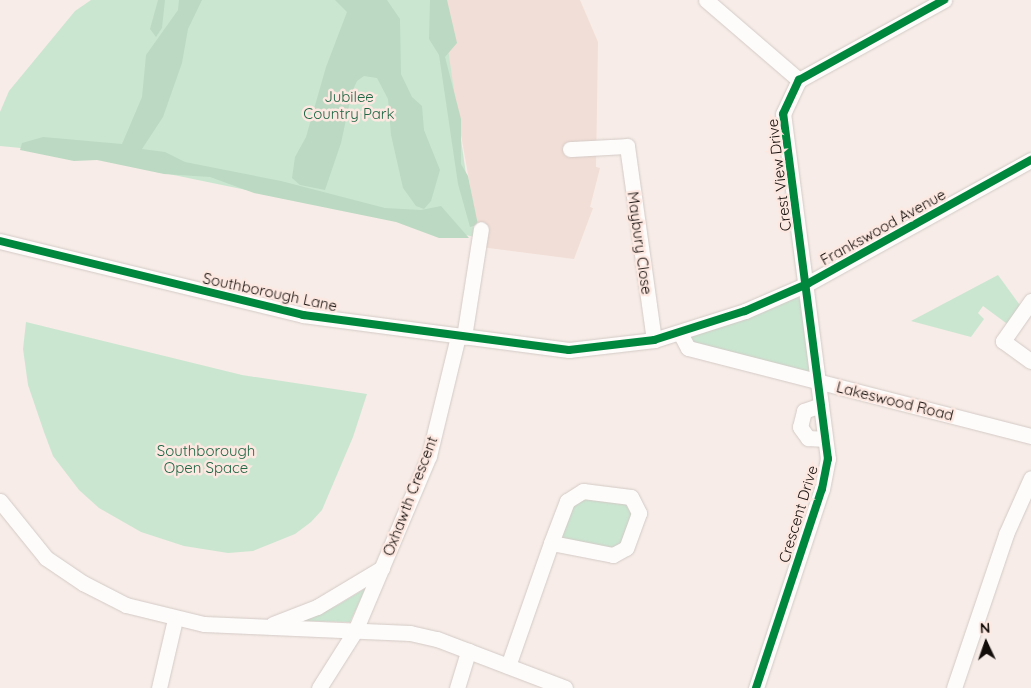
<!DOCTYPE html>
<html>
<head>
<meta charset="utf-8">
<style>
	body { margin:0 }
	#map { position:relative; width:1031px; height:688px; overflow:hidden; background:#f7ece7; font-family:Quicksand,sans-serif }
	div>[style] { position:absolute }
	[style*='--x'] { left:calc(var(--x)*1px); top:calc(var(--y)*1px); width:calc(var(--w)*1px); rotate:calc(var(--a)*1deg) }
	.built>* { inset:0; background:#f1ded6 }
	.green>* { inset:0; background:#cae6d1 }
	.forest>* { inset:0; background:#bcd9c3 }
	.roads { filter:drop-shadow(0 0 1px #d3cac6) drop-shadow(0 0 1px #d3cac6) }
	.minor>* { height:15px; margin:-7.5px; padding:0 7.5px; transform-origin:7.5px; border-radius:7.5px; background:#fefcfb }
	.cycleway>* { height:8px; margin:-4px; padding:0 4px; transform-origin:4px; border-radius:4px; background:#00873e }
	span { translate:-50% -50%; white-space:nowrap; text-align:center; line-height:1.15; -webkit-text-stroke:5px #fde8e1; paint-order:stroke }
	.park-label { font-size:15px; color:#1e6644 }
	.street-label { font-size:15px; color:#130d0a }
	.north { position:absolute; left:961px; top:618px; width:50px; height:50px; -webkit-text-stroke:4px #fde8e1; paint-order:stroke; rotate:357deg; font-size:14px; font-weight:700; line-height:20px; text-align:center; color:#130d0a }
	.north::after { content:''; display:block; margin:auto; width:18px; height:22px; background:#130d0a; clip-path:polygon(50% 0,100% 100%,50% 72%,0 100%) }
</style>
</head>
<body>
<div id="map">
	<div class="built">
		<div style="clip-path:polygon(437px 0,580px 0,598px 42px,596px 167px,600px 168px,590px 207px,593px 208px,574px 259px,481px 247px)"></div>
	</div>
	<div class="green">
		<div style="clip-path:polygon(91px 0,441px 0,475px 237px,62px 152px,0 146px,0 112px,9px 91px,75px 11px)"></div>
		<div style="clip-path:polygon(998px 275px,1022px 308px,1010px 326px,983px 306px,978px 313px,984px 319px,971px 337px,911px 321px)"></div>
		<div style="clip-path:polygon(798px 297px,802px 304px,810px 377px,693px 344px,690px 336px)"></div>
		<div style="clip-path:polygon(26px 322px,242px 375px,367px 394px,353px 437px,322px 510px,311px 522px,295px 534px,253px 551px,228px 553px,184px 546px,141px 532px,99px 508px,79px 490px,53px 456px,44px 432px,28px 385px,23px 349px)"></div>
		<div style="clip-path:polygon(585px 497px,623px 500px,632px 515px,622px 546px,609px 550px,558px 539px,571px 505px)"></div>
		<div style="clip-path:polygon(366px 588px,350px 622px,303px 621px,338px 605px)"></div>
	</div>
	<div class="forest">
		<div style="clip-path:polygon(158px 0,165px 0,162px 28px,156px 37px,150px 29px)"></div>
		<div style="clip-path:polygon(179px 0,202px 0,188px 29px,182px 63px,163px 117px,142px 149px,165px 152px,185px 162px,281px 181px,385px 208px,421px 210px,441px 206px,469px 238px,439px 238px,396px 222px,254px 193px,210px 177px,164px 174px,97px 160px,74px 161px,20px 150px,22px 143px,43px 137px,122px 144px,142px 97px,146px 55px,178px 10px)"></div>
		<div style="clip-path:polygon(335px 0,387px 0,400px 19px,401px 74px,412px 97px,422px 106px,424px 130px,440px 170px,431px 201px,424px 209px,416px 206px,403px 188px,391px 135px,388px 99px,377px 78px,364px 76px,357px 81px,352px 92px,341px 143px,325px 190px,300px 185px,292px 178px,295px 157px,306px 137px,326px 67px,347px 12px)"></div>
		<div style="clip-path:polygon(430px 0,447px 0,457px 43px,445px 57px,461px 119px,461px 164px,468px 176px,478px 225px,470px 227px,458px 184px,439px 55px,429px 39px)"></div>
	</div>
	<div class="roads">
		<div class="minor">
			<div style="--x:706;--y:0;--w:123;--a:40.7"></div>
			<div style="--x:570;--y:149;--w:57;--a:-3"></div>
			<div style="--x:627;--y:146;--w:196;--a:82.1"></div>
			<div style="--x:0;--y:241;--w:312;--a:13.7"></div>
			<div style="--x:303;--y:315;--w:268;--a:7.5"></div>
			<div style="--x:569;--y:350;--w:86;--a:-6.7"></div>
			<div style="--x:654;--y:340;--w:96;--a:-17.7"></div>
			<div style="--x:745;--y:311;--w:68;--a:-23.5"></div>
			<div style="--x:807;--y:284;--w:256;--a:-29"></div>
			<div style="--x:1031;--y:301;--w:49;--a:125"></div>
			<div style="--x:1003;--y:341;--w:34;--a:36"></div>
			<div style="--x:680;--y:333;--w:17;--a:62"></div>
			<div style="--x:688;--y:348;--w:354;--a:14.4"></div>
			<div style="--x:464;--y:337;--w:109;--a:-81.1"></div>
			<div style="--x:821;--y:405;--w:18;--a:161"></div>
			<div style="--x:804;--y:411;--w:16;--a:104"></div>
			<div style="--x:800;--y:427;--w:14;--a:54"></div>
			<div style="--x:808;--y:438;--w:17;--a:3"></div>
			<div style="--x:0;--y:501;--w:73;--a:51.1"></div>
			<div style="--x:46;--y:558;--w:45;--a:34"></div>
			<div style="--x:83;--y:583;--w:48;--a:27.1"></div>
			<div style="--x:126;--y:605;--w:80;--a:13.7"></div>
			<div style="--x:204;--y:624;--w:206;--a:2.5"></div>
			<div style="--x:410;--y:633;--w:28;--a:13"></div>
			<div style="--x:437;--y:639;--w:137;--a:20.9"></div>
			<div style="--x:273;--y:624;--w:47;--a:-21.1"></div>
			<div style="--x:317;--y:607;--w:76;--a:-31"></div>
			<div style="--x:508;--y:666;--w:130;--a:-70.7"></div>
			<div style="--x:551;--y:543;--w:45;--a:-69.1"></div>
			<div style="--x:567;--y:501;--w:19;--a:-32"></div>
			<div style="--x:583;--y:491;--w:48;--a:7.1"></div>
			<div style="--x:631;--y:497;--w:18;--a:63"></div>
			<div style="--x:639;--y:513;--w:37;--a:110"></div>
			<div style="--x:626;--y:548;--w:15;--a:152"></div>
			<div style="--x:613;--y:555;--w:63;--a:-169"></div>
			<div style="--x:159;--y:688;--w:71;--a:-76.9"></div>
			<div style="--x:319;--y:688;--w:67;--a:-57.7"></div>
			<div style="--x:355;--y:631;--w:190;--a:-67.1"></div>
			<div style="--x:429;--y:456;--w:123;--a:-76.4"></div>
			<div style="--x:457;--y:688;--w:39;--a:-73"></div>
			<div style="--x:756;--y:688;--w:210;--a:-71.7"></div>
			<div style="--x:822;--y:489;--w:31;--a:-79"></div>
			<div style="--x:828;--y:459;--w:348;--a:-97.4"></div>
			<div style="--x:783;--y:114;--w:38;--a:-65"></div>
			<div style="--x:799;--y:80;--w:166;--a:-28.9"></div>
			<div style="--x:954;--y:688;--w:163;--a:-71.3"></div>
			<div style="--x:1006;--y:534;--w:61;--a:-65.9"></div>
		</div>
	</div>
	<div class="cycleway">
		<div style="--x:0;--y:241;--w:312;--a:13.7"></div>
		<div style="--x:303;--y:315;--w:268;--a:7.5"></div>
		<div style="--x:569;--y:350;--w:86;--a:-6.7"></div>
		<div style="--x:654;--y:340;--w:96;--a:-17.7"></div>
		<div style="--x:745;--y:311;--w:68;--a:-23.5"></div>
		<div style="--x:807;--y:284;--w:256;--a:-29"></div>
		<div style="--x:756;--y:688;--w:210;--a:-71.7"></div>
		<div style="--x:822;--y:489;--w:31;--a:-79"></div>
		<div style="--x:828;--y:459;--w:348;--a:-97.4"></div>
		<div style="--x:783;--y:114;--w:38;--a:-65"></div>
		<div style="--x:799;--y:80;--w:166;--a:-28.9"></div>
	</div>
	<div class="park-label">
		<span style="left:349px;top:105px">Jubilee<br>Country Park</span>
		<span style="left:206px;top:459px">Southborough<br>Open Space</span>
	</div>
	<div class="street-label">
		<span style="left:779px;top:175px;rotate:-97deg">Crest View Drive</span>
		<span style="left:883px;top:227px;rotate:-29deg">Frankswood Avenue</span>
		<span style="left:640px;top:243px;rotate:82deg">Maybury Close</span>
		<span style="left:270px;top:292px;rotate:12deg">Southborough Lane</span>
		<span style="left:895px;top:401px;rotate:14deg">Lakeswood Road</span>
		<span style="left:410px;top:496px;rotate:-69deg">Oxhawth Crescent</span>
		<span style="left:798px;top:514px;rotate:-73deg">Crescent Drive</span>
	</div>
	<div class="north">N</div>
</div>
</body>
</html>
